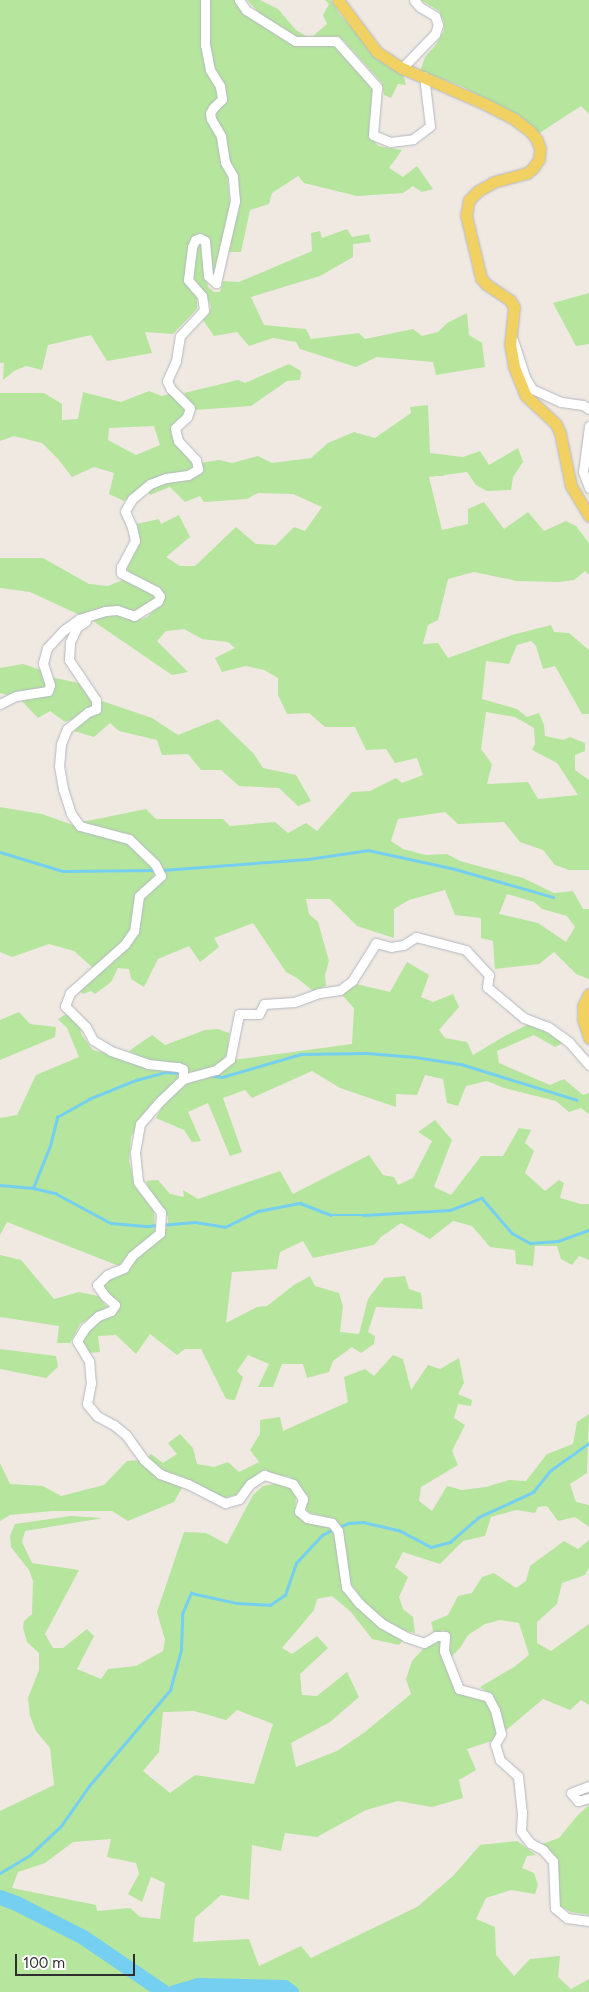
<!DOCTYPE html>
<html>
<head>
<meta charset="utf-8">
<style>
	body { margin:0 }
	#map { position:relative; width:589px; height:1992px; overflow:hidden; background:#efe9e1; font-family:Figtree,sans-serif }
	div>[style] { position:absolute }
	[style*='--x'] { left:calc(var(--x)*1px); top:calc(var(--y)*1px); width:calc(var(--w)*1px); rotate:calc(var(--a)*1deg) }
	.green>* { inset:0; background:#b6e59e }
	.stream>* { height:2.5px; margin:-1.25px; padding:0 1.25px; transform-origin:1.25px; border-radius:1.25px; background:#75cff0 }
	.river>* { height:15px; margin:-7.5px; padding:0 7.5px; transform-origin:7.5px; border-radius:7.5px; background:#75cff0 }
	.roads { filter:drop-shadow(0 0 1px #b4b7c1) drop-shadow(0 0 1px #b4b7c1) }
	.minor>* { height:9px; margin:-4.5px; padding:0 4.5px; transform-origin:4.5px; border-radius:4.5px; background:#fff }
	.major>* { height:11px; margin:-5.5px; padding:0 5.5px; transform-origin:5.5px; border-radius:5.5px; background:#f2d163 }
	span { translate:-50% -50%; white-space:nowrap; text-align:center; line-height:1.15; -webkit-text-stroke:4.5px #fff; paint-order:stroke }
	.scale { position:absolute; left:15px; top:1954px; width:120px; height:22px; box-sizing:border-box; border:2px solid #2e2e2e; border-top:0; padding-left:6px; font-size:15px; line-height:18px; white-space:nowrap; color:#2e2e2e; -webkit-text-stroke:4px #fff; paint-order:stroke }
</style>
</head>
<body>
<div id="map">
	<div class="green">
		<div style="clip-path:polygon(0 0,203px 0,201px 36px,218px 97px,210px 110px,218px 136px,220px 160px,227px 172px,230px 206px,215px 274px,211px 265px,209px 246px,195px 238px,185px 277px,197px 295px,197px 309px,173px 334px,145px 332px,152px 353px,107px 361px,91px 335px,48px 345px,42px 370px,26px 366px,14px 371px,3px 380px,4px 363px,0 363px)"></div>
		<div style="clip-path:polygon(208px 0,236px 0,247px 14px,286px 41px,309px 45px,336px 44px,375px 90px,371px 137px,378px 146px,402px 150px,389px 168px,403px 177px,417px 166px,433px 189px,422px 192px,413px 186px,403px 193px,357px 196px,304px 183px,298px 176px,272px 193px,269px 204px,250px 210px,241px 252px,229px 252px,239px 203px,238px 187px,236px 174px,227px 159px,215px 113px,225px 99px,211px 64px,207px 41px)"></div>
		<div style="clip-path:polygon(247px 0,260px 0,278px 9px,296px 30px,306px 36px,313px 36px,327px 24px,323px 15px,329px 4px,325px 0,331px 0,341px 16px,378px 56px,402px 69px,406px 85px,398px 84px,391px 98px,384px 95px,382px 83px,343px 40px,336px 37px,292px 37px,266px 20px)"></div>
		<div style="clip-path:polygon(421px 0,589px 0,589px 114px,581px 106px,538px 134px,489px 101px,461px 86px,423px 72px,421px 69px,425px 57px,435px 46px,444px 31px,444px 22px,439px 11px)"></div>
		<div style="clip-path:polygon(347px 229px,352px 237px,369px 234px,371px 242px,353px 244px,353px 257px,320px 276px,251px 297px,264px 325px,306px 329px,311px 339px,359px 333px,365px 339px,413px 329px,422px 336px,438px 332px,447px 323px,467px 313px,469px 335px,482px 343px,485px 367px,436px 375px,433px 362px,377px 357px,356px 367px,300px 349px,296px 342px,273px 338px,249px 346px,237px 332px,214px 336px,203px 320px,209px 314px,211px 307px,209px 301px,195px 281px,193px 272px,197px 248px,200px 244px,203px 247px,208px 287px,214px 292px,220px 292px,223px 281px,239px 282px,312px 251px,311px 233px,320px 231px,322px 238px)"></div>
		<div style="clip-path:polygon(589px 293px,589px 344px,576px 346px,553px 303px)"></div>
		<div style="clip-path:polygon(289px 364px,301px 371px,300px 380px,287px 381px,251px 406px,194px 410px,184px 393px,238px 380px,245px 383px)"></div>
		<div style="clip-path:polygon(evenodd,149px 391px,162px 396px,173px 393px,187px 409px,182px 418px,173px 425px,171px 434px,194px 462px,194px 469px,148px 482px,124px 501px,109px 494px,114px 473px,94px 467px,72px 477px,58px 459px,42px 443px,14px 436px,0 441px,0 393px,44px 393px,62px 404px,62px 420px,78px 419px,83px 392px,121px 402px,149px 391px,154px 426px,160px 445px,136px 455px,108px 440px,109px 428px,154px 426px)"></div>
		<div style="clip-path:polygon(evenodd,428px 405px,430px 453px,463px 457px,480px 451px,489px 465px,518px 448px,523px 462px,513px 477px,511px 490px,487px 491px,476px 485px,467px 472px,429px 477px,442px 530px,468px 524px,468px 509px,484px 502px,504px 529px,528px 512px,544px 531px,566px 521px,576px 526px,589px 543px,589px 575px,585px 571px,574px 580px,559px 582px,517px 581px,474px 572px,448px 579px,438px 620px,428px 625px,423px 644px,438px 643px,448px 658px,512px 635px,551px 625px,554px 632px,569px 633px,589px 650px,589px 714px,582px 714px,555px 666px,543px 669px,536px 646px,531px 641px,517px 645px,509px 664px,486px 661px,482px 699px,517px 709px,527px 717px,539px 713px,544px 725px,545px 736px,564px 740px,570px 737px,585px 743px,585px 751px,575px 755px,575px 770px,589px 780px,589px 870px,569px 870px,555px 865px,543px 850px,520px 842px,504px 822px,458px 824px,445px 812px,398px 819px,391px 841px,403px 849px,426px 855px,447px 854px,460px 861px,523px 878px,554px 893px,573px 891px,583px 909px,589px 909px,589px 979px,576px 974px,554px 952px,539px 964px,495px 969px,493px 941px,481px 938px,481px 918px,455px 915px,445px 890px,409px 900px,394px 909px,394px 938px,357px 926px,330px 899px,306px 899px,309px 914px,318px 922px,329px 961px,325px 975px,326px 986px,313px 991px,297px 978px,286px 972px,253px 923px,214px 938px,219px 947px,200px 962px,189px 946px,158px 959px,144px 987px,131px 979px,129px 969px,118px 968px,111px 982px,95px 994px,91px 991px,83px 994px,79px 990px,128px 945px,142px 897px,164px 877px,162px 866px,135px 838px,128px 834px,92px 827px,82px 822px,146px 809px,156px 819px,223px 819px,230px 826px,275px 822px,288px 833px,306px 823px,317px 831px,352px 792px,370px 791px,396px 778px,402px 783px,423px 775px,417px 758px,395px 763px,386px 749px,366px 750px,355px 727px,325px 727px,309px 713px,287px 714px,278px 695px,278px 678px,264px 670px,246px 666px,222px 672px,215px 658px,235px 648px,228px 642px,202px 639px,184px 629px,166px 631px,157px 641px,188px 672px,172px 675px,93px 621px,105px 615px,113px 614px,137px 621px,147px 617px,163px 602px,160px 589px,129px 573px,127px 568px,139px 545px,136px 524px,159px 519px,161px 524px,179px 515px,190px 537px,166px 557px,180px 566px,195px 566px,236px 527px,256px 544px,276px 545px,294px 527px,305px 531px,322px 507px,293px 494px,258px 493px,247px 499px,204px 502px,200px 496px,185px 502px,170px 487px,150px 495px,148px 490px,158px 483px,190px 477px,200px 463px,219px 460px,232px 463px,258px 456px,272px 463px,311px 458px,328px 443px,354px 432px,375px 438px,411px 413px,410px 407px,428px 405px,486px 712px,515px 717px,534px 728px,535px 744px,532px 750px,557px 763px,578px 795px,538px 799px,528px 782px,487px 784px,492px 764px,481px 749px,486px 712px,428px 405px,507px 894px,534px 902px,542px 909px,567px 916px,575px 927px,566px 942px,538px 923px,499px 914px,507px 894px)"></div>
		<div style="clip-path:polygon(0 558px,43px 558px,89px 584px,108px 586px,123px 580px,155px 595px,153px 602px,132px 615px,120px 607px,82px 616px,30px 592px,0 588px)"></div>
		<div style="clip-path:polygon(23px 664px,41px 670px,46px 684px,43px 688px,7px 695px,0 693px,0 668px)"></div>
		<div style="clip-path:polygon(50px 677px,79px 683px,93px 703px,91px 707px,76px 718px,65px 722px,50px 711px,38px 718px,19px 698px,47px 694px)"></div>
		<div style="clip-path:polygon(102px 701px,152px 718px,178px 735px,218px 719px,254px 754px,263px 768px,296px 775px,311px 801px,298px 806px,279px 788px,239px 786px,221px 770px,201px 770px,188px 754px,162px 755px,157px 740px,119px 731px,110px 723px,94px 737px,71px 730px,85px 717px,98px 712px,101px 708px)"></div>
		<div style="clip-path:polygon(0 807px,42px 814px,73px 825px,78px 829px,129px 842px,150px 864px,156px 875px,136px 894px,130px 933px,121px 944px,93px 968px,74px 951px,49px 944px,12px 957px,0 952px)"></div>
		<div style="clip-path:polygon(407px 962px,429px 975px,421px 997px,433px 1002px,453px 994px,459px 1007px,439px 1030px,445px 1038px,467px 1042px,473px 1055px,503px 1037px,529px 1024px,543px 1030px,563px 1043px,555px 1047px,534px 1035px,497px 1051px,499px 1063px,550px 1085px,564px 1079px,583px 1095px,589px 1093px,589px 1114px,581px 1108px,569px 1112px,556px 1101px,504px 1088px,487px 1081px,466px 1086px,458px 1106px,447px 1103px,443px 1079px,425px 1075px,417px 1095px,396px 1094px,396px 1107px,340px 1088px,312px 1071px,252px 1098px,245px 1090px,223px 1098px,242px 1152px,230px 1156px,208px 1103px,188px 1112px,201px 1141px,192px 1142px,184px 1130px,156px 1118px,164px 1104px,187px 1084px,218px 1072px,233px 1060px,352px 1044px,354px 1008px,342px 995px,356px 984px,390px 992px)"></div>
		<div style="clip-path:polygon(19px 1012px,30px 1024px,56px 1027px,55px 1037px,0 1060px,0 1020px)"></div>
		<div style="clip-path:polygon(68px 1013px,80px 1025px,81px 1034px,93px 1050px,176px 1071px,179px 1078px,139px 1121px,131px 1137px,129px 1161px,135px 1187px,154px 1211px,155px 1234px,129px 1253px,119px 1266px,7px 1222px,0 1235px,0 1118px,17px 1115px,36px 1075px,79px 1057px,67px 1028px,58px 1019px)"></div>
		<div style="clip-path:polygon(218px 1029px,229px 1033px,227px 1058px,214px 1068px,186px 1073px,148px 1061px,129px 1051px,152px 1035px,165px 1045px,205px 1030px)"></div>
		<div style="clip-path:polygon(435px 1120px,452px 1140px,434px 1187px,451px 1195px,481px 1156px,503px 1156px,519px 1128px,531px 1130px,525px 1143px,534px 1151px,525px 1173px,545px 1191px,559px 1180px,564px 1183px,560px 1198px,581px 1204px,589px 1204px,589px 1260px,579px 1256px,572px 1265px,561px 1259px,557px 1246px,535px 1246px,533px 1266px,516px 1264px,515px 1250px,490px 1247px,472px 1226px,453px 1221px,430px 1239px,401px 1223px,381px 1237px,374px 1245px,313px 1258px,303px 1241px,280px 1252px,277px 1269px,232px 1272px,226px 1323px,257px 1307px,267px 1306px,294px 1285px,310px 1276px,315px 1286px,339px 1293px,343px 1306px,340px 1332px,359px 1334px,368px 1299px,384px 1278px,405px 1276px,409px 1289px,421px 1293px,423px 1309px,376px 1307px,368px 1332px,375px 1336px,374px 1344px,361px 1353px,352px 1347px,333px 1361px,329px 1372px,307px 1378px,303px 1364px,282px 1364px,273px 1387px,258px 1387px,269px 1364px,248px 1355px,237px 1371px,243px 1377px,235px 1400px,226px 1399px,201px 1349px,185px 1349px,177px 1355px,150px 1334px,136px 1354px,116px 1335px,98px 1336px,100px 1352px,89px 1353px,81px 1344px,82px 1337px,96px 1321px,117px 1311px,120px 1304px,107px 1293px,104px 1285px,106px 1279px,130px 1263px,163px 1234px,168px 1225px,168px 1217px,152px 1196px,146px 1181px,158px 1180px,170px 1194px,184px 1197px,183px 1190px,198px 1199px,280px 1171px,293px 1194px,369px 1155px,383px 1175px,394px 1177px,398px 1185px,413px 1178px,432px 1141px,418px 1132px)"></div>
		<div style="clip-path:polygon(0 1255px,21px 1260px,54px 1299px,79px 1292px,98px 1296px,107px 1307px,80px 1324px,70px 1343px,57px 1343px,59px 1326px,0 1317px)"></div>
		<div style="clip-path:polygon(0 1349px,56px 1356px,58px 1367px,46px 1378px,0 1369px)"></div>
		<div style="clip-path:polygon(393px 1355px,403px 1359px,411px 1390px,428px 1365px,440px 1369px,459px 1358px,464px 1383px,458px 1394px,472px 1400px,471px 1406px,458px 1404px,454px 1418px,465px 1425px,452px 1451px,458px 1465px,421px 1487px,419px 1501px,432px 1511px,447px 1486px,462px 1490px,486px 1487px,509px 1480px,526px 1481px,547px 1454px,573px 1444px,577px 1422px,589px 1414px,587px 1473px,570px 1484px,576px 1502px,589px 1505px,589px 1527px,575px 1517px,558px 1521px,547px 1506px,538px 1507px,535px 1513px,516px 1510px,491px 1517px,485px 1536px,463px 1541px,440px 1564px,403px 1552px,395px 1567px,408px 1577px,399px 1597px,403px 1609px,413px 1617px,415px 1633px,397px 1629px,381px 1619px,362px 1600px,350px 1583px,343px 1532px,336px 1520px,308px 1512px,305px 1505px,308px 1496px,290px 1477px,265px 1473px,246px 1485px,236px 1495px,222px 1498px,163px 1472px,146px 1458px,151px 1454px,163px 1463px,177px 1454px,168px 1443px,180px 1434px,193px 1448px,197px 1464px,214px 1467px,228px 1462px,239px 1472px,259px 1462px,250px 1450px,260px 1434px,260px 1420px,280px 1417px,283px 1431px,348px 1402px,344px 1377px,365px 1369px,374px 1376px)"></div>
		<div style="clip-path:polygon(141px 1460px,183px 1486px,174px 1502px,128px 1521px,112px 1511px,52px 1511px,10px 1515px,0 1521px,0 1463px,10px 1484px,43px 1486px,61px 1496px,104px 1485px,127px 1461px)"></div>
		<div style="clip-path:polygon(evenodd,275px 1484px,289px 1486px,296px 1497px,295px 1509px,301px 1520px,329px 1527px,335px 1535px,343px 1591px,358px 1606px,403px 1640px,399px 1645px,372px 1639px,351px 1612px,332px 1596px,317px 1599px,314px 1610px,282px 1648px,292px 1654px,317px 1636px,328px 1648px,300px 1674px,302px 1695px,317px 1696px,347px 1672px,359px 1697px,330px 1722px,291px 1743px,296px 1767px,337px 1751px,365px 1732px,411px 1694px,406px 1679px,412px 1661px,426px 1646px,437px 1639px,443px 1639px,458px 1691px,487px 1700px,497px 1734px,492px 1741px,467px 1749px,476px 1770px,459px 1780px,463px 1798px,432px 1807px,398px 1801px,366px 1810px,317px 1837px,285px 1833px,281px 1851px,252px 1845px,249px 1900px,221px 1895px,195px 1918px,193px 1942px,249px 1939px,259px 1966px,301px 1946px,311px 1958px,417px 1907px,453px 1876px,480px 1845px,517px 1841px,536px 1855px,527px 1856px,522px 1868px,534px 1873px,538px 1885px,535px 1894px,511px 1890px,486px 1898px,476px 1919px,495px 1927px,496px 1955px,514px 1976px,530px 1959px,560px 1956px,558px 1977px,571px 1989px,589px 1979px,589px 1992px,300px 1992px,282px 1980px,197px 1981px,166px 1988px,82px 1931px,0 1892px,0 1811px,54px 1785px,50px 1748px,36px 1731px,30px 1716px,28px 1698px,39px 1670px,39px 1653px,27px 1642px,23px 1628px,24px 1621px,32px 1614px,33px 1581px,29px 1570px,11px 1547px,10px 1536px,15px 1524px,71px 1516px,103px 1518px,25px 1531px,22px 1542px,32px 1563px,79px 1570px,45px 1634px,53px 1648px,63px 1648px,87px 1629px,94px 1636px,77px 1669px,101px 1679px,108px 1669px,136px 1666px,163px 1651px,165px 1640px,157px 1612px,184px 1532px,206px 1533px,227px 1544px,253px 1495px,263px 1486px,275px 1484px,237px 1710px,273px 1724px,254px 1784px,195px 1775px,170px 1793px,143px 1771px,159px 1752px,163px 1712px,194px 1711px,226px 1720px,237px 1710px,275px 1484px,111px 1839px,107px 1857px,136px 1863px,139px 1874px,128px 1894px,142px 1902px,151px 1877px,165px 1883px,160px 1919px,140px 1917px,130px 1908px,97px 1911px,96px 1905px,12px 1888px,18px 1872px,45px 1863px,73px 1842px,111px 1839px)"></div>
		<div style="clip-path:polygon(589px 1540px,589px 1568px,585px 1575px,562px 1583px,557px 1604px,537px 1622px,537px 1643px,551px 1651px,589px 1624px,589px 1705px,581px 1700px,570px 1710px,543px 1699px,504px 1732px,490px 1694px,480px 1687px,514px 1667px,529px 1655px,519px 1623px,500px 1620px,485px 1624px,468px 1635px,460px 1648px,450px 1658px,449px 1635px,444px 1630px,434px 1634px,431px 1622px,448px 1615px,458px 1596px,472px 1593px,482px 1577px,494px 1573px,516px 1588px,526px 1581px,530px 1566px,564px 1541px,578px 1549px)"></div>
		<div style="clip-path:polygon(589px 1805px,589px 1915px,571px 1912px,560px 1906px,557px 1894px,555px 1861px,552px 1853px,542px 1844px,559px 1838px,577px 1816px)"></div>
		<div style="clip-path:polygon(0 1901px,17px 1907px,83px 1940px,159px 1992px,0 1992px)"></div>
		<div style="clip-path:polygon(199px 1987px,284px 1990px,287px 1992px,183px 1992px)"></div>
	</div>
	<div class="stream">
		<div style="--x:0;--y:852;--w:66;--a:16.8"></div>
		<div style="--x:63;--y:871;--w:93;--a:-0.6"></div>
		<div style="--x:162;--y:870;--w:146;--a:-4.3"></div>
		<div style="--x:308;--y:859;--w:61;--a:-8.5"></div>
		<div style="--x:368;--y:850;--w:89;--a:12.3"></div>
		<div style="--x:455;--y:869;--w:102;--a:15.9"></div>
		<div style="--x:208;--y:1075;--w:14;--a:8"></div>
		<div style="--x:222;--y:1077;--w:82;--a:-16.2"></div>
		<div style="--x:301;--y:1054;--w:66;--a:-0.9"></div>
		<div style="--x:367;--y:1053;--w:48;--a:4.8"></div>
		<div style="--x:415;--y:1057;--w:47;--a:8.7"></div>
		<div style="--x:461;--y:1064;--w:121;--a:17.2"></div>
		<div style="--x:0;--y:1185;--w:33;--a:5"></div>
		<div style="--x:33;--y:1188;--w:23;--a:13"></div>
		<div style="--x:55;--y:1193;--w:64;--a:28.2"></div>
		<div style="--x:111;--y:1223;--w:37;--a:5"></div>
		<div style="--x:148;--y:1226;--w:47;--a:-4.9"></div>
		<div style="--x:195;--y:1222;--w:30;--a:9"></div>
		<div style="--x:225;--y:1227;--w:37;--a:-26"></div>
		<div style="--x:258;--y:1211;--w:43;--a:-10.8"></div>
		<div style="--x:300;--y:1203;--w:33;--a:21"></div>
		<div style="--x:331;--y:1215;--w:32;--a:0"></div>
		<div style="--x:363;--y:1215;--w:87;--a:-3.3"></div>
		<div style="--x:450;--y:1210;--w:34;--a:-21"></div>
		<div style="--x:482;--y:1198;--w:46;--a:49.4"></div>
		<div style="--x:512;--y:1233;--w:21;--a:29"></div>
		<div style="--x:530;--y:1243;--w:28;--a:-4"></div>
		<div style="--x:558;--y:1241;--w:33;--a:-20"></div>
		<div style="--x:33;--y:1188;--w:45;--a:-68"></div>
		<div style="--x:50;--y:1146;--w:30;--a:-76"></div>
		<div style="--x:57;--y:1117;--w:37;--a:-29"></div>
		<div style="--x:89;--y:1099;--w:51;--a:-22"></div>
		<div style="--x:136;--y:1080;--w:30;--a:-15"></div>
		<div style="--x:165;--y:1072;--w:15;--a:4"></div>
		<div style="--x:339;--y:1527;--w:11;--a:-22"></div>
		<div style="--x:349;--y:1523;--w:14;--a:-4"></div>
		<div style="--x:363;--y:1522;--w:37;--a:13"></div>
		<div style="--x:399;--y:1530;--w:36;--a:28"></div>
		<div style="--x:431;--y:1547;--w:20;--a:-15"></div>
		<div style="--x:450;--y:1542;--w:38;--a:-41"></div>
		<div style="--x:479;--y:1517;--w:60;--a:-24.8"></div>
		<div style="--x:533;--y:1492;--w:28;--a:-51"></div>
		<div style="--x:551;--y:1470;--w:47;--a:-35.4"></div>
		<div style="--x:0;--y:1873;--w:35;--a:-31"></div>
		<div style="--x:30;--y:1855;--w:42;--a:-43.1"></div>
		<div style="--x:61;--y:1826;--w:49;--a:-55"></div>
		<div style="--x:89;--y:1786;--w:126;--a:-49.8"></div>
		<div style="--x:170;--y:1690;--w:41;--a:-74.6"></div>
		<div style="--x:181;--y:1650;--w:36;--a:-88"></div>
		<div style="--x:182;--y:1614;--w:23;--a:-67"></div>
		<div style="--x:191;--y:1593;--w:47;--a:12.3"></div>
		<div style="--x:237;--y:1603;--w:33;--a:3"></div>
		<div style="--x:270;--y:1605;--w:18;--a:-34"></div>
		<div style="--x:285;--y:1595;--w:34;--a:-71"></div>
		<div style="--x:296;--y:1563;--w:38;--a:-47"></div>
		<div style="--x:322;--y:1535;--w:13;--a:-27"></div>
	</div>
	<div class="river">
		<div style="--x:0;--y:1897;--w:17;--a:21"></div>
		<div style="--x:16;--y:1903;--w:75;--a:26.9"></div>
		<div style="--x:83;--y:1937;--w:98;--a:34.2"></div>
		<div style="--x:174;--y:1992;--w:25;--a:-16"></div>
		<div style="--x:198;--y:1985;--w:86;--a:1.3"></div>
		<div style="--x:284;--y:1987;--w:9;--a:36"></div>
	</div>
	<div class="roads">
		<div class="minor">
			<div style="--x:239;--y:0;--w:12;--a:55"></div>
			<div style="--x:246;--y:10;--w:58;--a:32.3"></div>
			<div style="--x:295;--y:41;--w:41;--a:0"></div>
			<div style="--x:336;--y:41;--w:62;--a:48.3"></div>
			<div style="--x:377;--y:87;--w:48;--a:94.8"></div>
			<div style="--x:373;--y:135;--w:18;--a:22"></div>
			<div style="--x:390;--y:142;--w:23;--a:-7"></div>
			<div style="--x:413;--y:139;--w:21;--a:-37"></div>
			<div style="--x:430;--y:126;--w:50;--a:-96.8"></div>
			<div style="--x:402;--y:68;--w:47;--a:-45.9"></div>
			<div style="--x:435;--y:34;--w:9;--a:-72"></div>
			<div style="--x:438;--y:25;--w:9;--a:-108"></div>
			<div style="--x:435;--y:16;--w:17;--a:-149"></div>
			<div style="--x:420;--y:7;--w:9;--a:-131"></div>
			<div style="--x:513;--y:340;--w:39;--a:72"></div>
			<div style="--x:525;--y:377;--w:14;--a:60"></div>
			<div style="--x:532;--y:389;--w:32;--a:24"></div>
			<div style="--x:561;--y:402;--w:22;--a:8"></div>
			<div style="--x:583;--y:405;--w:7;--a:34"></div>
			<div style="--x:589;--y:426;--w:46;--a:97.4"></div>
			<div style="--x:583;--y:472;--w:17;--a:69"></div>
			<div style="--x:86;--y:621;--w:11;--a:146"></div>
			<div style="--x:77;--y:627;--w:17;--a:115"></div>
			<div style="--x:70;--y:642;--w:18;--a:93"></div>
			<div style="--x:69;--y:660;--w:48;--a:56"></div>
			<div style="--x:96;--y:700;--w:9;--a:90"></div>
			<div style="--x:96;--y:709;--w:9;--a:159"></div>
			<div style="--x:88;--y:712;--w:27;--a:141"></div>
			<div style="--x:67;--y:729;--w:16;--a:112"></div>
			<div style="--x:61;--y:744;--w:22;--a:95"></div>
			<div style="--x:59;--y:766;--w:23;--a:80"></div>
			<div style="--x:63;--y:789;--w:26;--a:72"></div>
			<div style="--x:71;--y:814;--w:15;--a:53"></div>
			<div style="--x:80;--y:826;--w:51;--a:14.9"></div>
			<div style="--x:129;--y:839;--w:36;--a:44"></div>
			<div style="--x:155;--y:864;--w:13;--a:63"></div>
			<div style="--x:161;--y:876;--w:30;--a:138"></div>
			<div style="--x:139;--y:896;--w:35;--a:98"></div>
			<div style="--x:134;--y:931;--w:16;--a:125"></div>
			<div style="--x:125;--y:944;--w:74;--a:138.3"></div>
			<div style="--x:70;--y:993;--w:14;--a:111"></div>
			<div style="--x:65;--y:1006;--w:30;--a:45"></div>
			<div style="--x:86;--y:1027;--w:15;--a:62"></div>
			<div style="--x:93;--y:1040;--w:21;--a:31"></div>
			<div style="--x:111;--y:1051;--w:39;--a:19"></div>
			<div style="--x:148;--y:1064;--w:30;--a:6"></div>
			<div style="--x:178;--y:1067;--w:5;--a:22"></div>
			<div style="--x:183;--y:1069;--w:10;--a:90"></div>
			<div style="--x:0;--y:704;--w:18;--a:-27"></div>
			<div style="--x:16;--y:696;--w:32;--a:-9"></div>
			<div style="--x:48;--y:691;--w:6;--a:-72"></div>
			<div style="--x:50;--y:685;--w:23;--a:-108"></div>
			<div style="--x:43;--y:663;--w:16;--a:-75"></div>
			<div style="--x:47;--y:648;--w:25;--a:-47"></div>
			<div style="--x:64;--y:630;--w:19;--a:-36"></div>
			<div style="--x:79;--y:619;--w:27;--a:-17"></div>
			<div style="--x:105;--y:611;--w:12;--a:-5"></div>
			<div style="--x:117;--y:610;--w:18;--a:19"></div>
			<div style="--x:134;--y:616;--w:28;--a:-32"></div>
			<div style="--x:158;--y:601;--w:5;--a:-68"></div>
			<div style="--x:160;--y:596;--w:6;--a:-129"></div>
			<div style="--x:156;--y:591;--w:39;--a:-153"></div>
			<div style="--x:121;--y:573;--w:6;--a:-90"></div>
			<div style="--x:121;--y:567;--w:30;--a:-62"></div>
			<div style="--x:135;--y:541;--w:14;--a:-102"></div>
			<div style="--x:132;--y:527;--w:17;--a:-114"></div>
			<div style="--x:125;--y:511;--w:14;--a:-60"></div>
			<div style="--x:132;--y:499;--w:23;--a:-40"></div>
			<div style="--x:150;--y:484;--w:17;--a:-21"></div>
			<div style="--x:166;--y:478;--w:22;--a:-8"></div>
			<div style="--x:188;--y:475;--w:12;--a:-31"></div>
			<div style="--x:198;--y:469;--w:9;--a:-103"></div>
			<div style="--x:196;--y:460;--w:26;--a:-133"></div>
			<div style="--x:178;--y:441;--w:13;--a:-103"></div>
			<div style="--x:175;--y:428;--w:16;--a:-43"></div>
			<div style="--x:187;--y:417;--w:9;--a:-72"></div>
			<div style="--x:190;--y:408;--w:27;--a:-135"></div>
			<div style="--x:171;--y:389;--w:9;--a:-117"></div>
			<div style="--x:167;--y:381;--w:22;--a:-66"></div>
			<div style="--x:176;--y:361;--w:25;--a:-81"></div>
			<div style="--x:180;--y:336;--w:35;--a:-47"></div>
			<div style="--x:204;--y:310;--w:14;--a:-98"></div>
			<div style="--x:202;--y:296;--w:21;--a:-131"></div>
			<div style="--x:188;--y:280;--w:33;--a:-83"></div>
			<div style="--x:192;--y:247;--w:8;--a:-67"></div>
			<div style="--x:195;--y:240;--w:5;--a:-22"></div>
			<div style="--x:200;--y:238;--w:6;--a:31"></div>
			<div style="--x:205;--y:241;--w:35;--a:85"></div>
			<div style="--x:208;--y:276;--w:11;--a:41"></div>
			<div style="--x:216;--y:283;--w:84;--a:-77"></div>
			<div style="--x:235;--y:201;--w:25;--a:-95"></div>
			<div style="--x:233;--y:176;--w:16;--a:-120"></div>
			<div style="--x:225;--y:162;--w:26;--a:-99"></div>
			<div style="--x:221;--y:136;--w:20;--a:-120"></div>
			<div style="--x:211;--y:119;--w:6;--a:-99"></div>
			<div style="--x:210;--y:113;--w:6;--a:-59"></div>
			<div style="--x:213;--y:108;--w:13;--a:-45"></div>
			<div style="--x:222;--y:99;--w:13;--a:-99"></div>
			<div style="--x:220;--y:86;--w:19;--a:-122"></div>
			<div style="--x:210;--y:70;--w:25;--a:-101"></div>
			<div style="--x:205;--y:45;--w:45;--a:-90"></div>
			<div style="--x:589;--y:1065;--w:30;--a:-131"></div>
			<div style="--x:569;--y:1042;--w:26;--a:-144"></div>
			<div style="--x:548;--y:1027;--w:26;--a:-159"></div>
			<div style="--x:524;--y:1018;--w:48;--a:-140"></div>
			<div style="--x:487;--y:987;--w:12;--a:-81"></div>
			<div style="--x:489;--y:975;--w:34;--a:-133"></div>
			<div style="--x:466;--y:950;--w:52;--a:-165.4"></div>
			<div style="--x:416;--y:937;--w:15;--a:148"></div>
			<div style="--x:403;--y:945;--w:12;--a:171"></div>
			<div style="--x:391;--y:947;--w:16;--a:-165"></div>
			<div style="--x:376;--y:943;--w:45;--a:122.3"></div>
			<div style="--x:352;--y:981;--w:15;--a:143"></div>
			<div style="--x:340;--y:990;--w:21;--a:172"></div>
			<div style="--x:319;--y:993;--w:27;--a:160"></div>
			<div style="--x:294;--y:1002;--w:30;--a:176"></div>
			<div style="--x:264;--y:1004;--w:11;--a:117"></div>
			<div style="--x:259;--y:1014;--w:20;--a:180"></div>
			<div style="--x:239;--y:1014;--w:46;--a:101.3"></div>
			<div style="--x:230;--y:1059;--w:18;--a:142"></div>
			<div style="--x:216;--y:1070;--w:34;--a:165"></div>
			<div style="--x:183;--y:1079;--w:32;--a:136"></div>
			<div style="--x:160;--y:1101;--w:30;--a:131"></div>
			<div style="--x:140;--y:1124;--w:29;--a:100"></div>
			<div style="--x:135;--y:1153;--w:29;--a:84"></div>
			<div style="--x:138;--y:1182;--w:38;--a:53"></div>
			<div style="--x:161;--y:1212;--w:21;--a:93"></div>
			<div style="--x:160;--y:1233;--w:36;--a:141"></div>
			<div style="--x:132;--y:1256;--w:14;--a:124"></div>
			<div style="--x:124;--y:1268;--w:18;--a:158"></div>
			<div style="--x:107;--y:1275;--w:14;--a:135"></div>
			<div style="--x:97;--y:1285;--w:14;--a:54"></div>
			<div style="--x:105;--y:1296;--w:13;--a:42"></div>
			<div style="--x:115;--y:1305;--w:7;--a:124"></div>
			<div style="--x:111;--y:1311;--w:14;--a:159"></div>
			<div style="--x:98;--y:1316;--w:18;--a:137"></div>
			<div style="--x:85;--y:1328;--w:15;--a:122"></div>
			<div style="--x:77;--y:1341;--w:23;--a:59"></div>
			<div style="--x:89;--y:1361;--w:22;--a:85"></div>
			<div style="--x:91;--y:1383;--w:21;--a:101"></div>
			<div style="--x:87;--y:1404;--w:16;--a:50"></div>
			<div style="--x:97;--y:1416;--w:19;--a:28"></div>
			<div style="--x:114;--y:1425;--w:16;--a:40"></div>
			<div style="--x:126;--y:1435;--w:31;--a:54"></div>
			<div style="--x:144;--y:1460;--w:21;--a:41"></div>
			<div style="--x:160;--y:1474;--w:30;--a:20"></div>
			<div style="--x:188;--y:1484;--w:42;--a:27.2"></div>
			<div style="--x:225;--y:1503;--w:15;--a:-16"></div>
			<div style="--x:239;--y:1499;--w:19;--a:-54"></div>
			<div style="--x:250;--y:1484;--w:17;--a:-33"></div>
			<div style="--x:264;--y:1475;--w:30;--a:17"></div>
			<div style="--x:293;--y:1484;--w:18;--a:56"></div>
			<div style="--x:303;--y:1499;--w:13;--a:108"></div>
			<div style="--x:299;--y:1511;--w:11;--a:41"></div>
			<div style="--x:307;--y:1518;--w:25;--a:11"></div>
			<div style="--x:332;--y:1523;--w:10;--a:53"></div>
			<div style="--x:338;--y:1531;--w:57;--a:81.9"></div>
			<div style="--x:346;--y:1587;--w:21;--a:51"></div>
			<div style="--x:359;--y:1603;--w:30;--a:42"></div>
			<div style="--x:381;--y:1623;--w:29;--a:29"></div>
			<div style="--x:406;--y:1637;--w:19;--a:18"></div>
			<div style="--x:424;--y:1643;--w:14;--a:-30"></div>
			<div style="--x:436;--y:1636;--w:9;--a:0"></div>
			<div style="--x:445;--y:1636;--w:15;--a:94"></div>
			<div style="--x:444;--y:1651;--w:41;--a:68.5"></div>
			<div style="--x:459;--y:1689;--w:30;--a:15"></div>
			<div style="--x:488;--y:1697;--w:15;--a:62"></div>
			<div style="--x:495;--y:1710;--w:25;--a:76"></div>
			<div style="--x:501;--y:1734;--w:12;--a:121"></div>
			<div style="--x:495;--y:1744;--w:17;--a:73"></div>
			<div style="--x:500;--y:1760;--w:24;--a:42"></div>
			<div style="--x:518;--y:1776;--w:36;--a:84"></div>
			<div style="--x:522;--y:1812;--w:19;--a:93"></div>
			<div style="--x:521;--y:1831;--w:15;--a:53"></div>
			<div style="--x:530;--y:1843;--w:15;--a:28"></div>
			<div style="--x:543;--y:1850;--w:15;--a:48"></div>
			<div style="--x:553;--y:1861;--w:47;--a:87.6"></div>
			<div style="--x:555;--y:1908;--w:16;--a:40"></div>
			<div style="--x:567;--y:1918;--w:22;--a:8"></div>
			<div style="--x:589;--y:1786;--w:19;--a:159"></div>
			<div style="--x:571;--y:1793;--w:11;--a:49"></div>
			<div style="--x:578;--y:1801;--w:11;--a:-15"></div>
		</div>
		<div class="major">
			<div style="--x:338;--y:0;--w:65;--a:53.1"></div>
			<div style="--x:377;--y:52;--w:30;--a:33"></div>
			<div style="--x:402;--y:68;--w:90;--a:23.4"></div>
			<div style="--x:485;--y:104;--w:33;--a:27"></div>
			<div style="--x:514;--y:119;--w:20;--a:37"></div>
			<div style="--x:530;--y:131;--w:11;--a:52"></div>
			<div style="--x:537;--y:140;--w:9;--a:72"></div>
			<div style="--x:540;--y:149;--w:10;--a:96"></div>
			<div style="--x:539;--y:159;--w:11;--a:124"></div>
			<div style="--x:533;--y:168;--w:8;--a:140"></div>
			<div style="--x:527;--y:173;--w:34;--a:165"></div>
			<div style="--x:494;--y:182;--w:18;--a:151"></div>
			<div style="--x:478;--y:191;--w:13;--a:135"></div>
			<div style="--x:469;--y:200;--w:15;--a:101"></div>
			<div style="--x:466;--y:215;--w:65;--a:76.6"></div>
			<div style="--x:481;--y:278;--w:8;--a:50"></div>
			<div style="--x:486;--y:284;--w:29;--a:34"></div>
			<div style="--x:510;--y:300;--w:8;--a:60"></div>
			<div style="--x:514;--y:307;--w:37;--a:96"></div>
			<div style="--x:510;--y:344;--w:23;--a:80"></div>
			<div style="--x:514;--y:367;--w:31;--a:68"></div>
			<div style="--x:526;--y:396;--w:41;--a:43"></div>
			<div style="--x:556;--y:424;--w:10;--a:66"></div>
			<div style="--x:560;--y:433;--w:54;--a:78.3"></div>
			<div style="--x:571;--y:486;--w:35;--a:59"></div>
			<div style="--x:589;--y:994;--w:13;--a:117"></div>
			<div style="--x:583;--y:1006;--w:13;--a:90"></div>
			<div style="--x:583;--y:1019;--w:20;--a:72"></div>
		</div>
	</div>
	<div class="scale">100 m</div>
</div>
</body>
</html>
